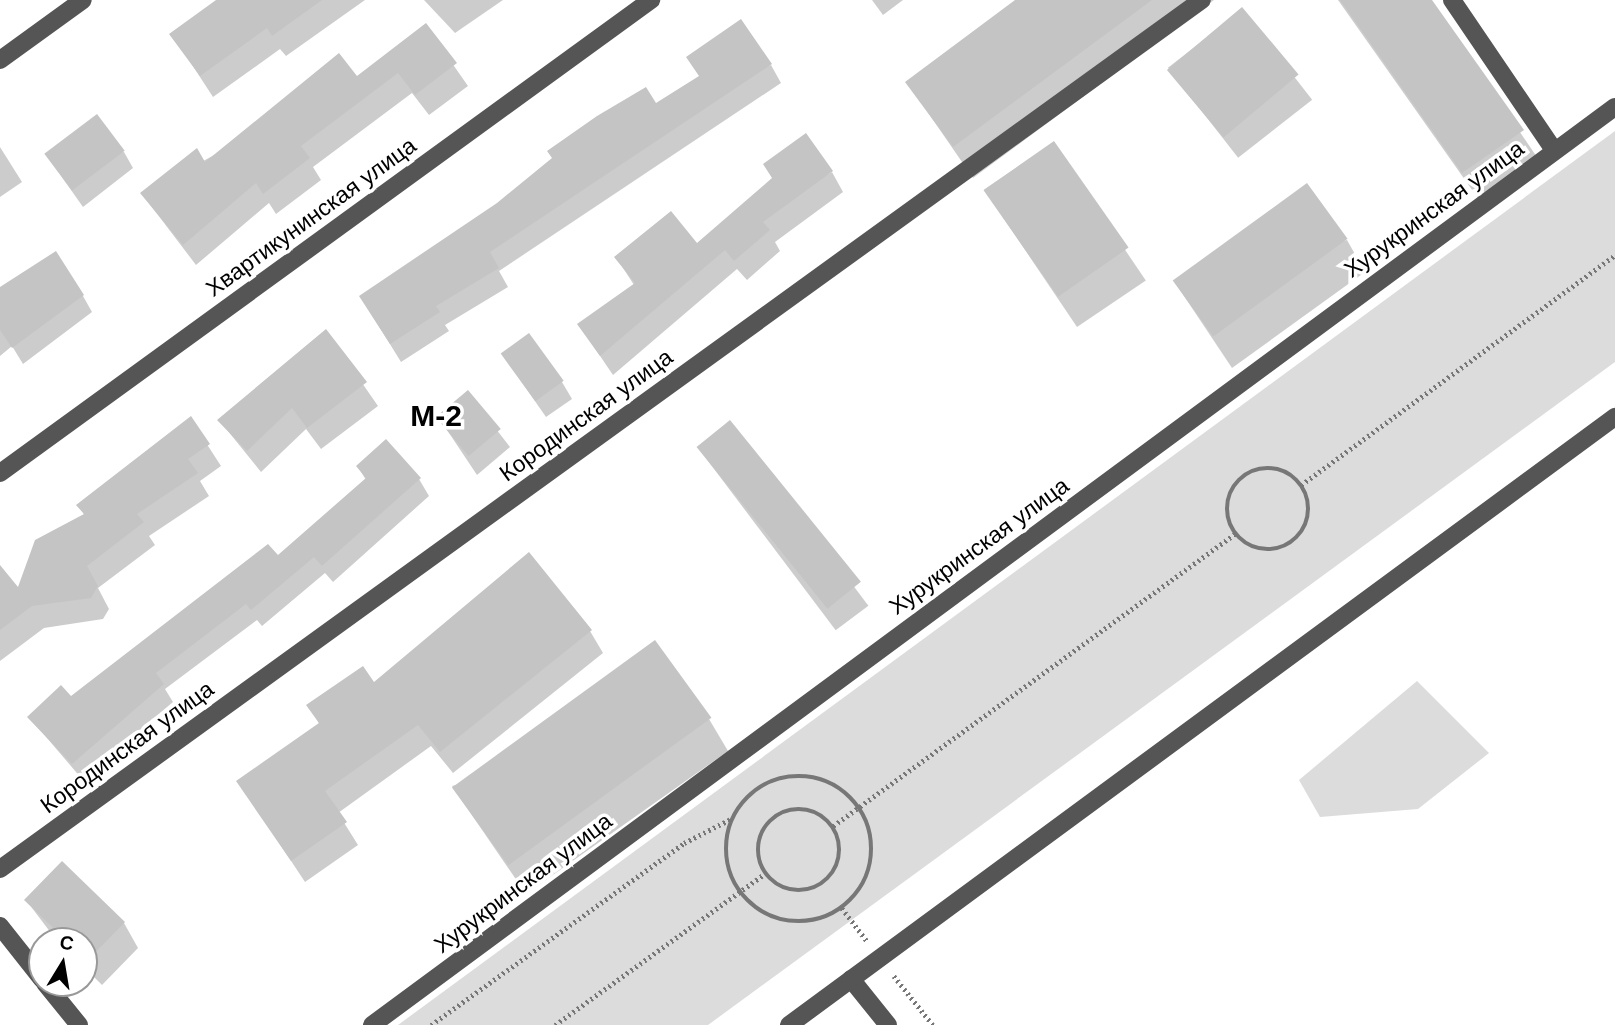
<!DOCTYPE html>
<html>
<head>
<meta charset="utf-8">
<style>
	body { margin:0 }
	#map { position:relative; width:1615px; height:1025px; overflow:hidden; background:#fff; font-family:Arial,sans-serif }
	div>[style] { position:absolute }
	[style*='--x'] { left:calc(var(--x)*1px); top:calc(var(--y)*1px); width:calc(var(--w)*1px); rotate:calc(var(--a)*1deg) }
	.green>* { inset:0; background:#dcdcdc }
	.shadow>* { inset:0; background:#0003; transform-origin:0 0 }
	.building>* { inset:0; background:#c4c4c4; transform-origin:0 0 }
	.path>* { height:4.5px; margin-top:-2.25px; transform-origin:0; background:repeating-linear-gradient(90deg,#777 0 2px,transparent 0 5.5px) }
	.path>.ring { margin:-2.25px; padding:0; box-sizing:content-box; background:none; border:4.5px solid #777; border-radius:50% }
	.minor>* { height:18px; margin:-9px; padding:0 9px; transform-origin:9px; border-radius:9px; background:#555 }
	span { translate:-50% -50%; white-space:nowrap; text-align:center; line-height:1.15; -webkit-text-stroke:7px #fff; paint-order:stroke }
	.street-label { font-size:23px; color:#000 }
	.district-label { font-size:30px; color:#000; font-weight:700 }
	.north { position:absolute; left:28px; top:927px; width:70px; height:70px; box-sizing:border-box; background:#fff; border:2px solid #999; border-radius:50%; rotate:11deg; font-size:19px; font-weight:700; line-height:28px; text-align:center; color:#000 }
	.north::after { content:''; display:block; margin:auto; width:24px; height:32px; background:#000; clip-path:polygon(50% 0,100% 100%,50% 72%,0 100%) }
</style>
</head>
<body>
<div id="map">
	<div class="green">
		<div style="clip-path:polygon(1615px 131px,1615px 362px,708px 1025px,398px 1025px)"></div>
		<div style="clip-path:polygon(1417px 681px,1489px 753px,1418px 809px,1320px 817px,1299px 780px)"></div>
	</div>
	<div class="shadow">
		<div style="clip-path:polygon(223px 0,365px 0,286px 56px,280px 49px,213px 97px,172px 34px)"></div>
		<div style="clip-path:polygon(424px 0,503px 0,455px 33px)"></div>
		<div style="clip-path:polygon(872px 0,903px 0,883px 15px)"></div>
		<div style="clip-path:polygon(1018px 0,1214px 0,973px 178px,907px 82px)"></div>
		<div style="clip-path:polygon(1338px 0,1430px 0,1541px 163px,1482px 204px)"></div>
		<div style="left:1242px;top:10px;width:114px;height:94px;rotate:52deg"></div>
		<div style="clip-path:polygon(426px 26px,468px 86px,429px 115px,412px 93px,313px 167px,321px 180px,276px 214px,269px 203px,196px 265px,142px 194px,357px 78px)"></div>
		<div style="clip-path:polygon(771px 65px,781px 83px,499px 271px,508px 287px,445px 325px,449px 331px,401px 362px,372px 315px,656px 105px)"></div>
		<div style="left:1053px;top:143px;width:166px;height:83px;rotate:56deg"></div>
		<div style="clip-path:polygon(0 147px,22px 182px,0 197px)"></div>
		<div style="clip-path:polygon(124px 152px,133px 168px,83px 207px,47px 156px)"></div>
		<div style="clip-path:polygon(832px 172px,843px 192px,775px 242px,780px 251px,747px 280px,737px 269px,613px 375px,579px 325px,634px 285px,616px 257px,697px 246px)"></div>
		<div style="clip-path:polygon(1347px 240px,1365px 272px,1232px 368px,1174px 281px)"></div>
		<div style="clip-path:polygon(0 290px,83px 296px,92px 312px,23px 364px,12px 346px,0 356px)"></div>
		<div style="clip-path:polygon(326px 331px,378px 406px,321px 449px,306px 429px,261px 472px,219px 420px)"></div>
		<div style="clip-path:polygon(502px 354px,562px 382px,572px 399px,546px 417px)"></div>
		<div style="clip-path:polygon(468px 393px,510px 447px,477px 475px,439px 418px)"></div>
		<div style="clip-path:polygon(190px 418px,221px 466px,200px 481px,209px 496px,149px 536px,155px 545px,98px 588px,109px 609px,103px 619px,44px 628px,0 661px,0 567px,18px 591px,85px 516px,79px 505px)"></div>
		<div style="left:730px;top:422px;width:230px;height:41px;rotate:53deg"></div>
		<div style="clip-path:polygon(358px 467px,419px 479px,429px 496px,333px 582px,325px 573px,262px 626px,257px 620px,165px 689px,173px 702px,82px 779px,29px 717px,71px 698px,278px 558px,366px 480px)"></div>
		<div style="clip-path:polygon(590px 631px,603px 653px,453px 773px,431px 746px,338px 813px,358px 845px,305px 882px,238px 781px,320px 725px,309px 706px)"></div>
		<div style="clip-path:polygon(709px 719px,728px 751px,526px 894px,452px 786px)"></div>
		<div style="clip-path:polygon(62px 863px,124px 923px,138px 948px,102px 985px,84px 967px,84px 941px,57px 941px,26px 900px)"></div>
	</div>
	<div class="building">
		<div style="clip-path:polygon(216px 0,322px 0,272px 36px,267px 28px,200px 76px,169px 34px)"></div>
		<div style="clip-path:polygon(1015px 0,1152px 0,953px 147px,905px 82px)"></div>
		<div style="clip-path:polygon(1340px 0,1432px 0,1524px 130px,1462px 173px)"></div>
		<div style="left:1242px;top:7px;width:88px;height:98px;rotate:50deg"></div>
		<div style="clip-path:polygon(741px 19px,772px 64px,490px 252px,499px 268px,436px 306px,440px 312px,390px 344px,359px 296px,497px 203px,552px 158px,547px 151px,597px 116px,646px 87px,656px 103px,699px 76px,686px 57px)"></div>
		<div style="clip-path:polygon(426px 23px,457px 63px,415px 95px,398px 73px,301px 146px,310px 158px,263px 194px,256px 183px,183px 245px,140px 193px,197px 148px,205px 162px,339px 53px,357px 76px)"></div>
		<div style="left:97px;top:114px;width:46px;height:66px;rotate:53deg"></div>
		<div style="clip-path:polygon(806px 133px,833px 171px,763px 222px,770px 230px,734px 261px,725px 250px,600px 356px,577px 324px,635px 283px,614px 257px,671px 211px,697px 243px,772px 178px,763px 164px)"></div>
		<div style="left:1054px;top:141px;width:130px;height:86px;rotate:55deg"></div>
		<div style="left:1307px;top:183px;width:69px;height:166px;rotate:54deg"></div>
		<div style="clip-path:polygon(56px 251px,84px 295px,12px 348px,0 330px,0 287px)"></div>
		<div style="clip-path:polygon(326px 329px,367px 382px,307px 428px,292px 408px,247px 451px,217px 420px)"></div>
		<div style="left:529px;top:333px;width:59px;height:35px;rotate:54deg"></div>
		<div style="left:468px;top:390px;width:51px;height:42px;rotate:50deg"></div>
		<div style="clip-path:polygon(191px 416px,210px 444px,188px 459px,198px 473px,137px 514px,144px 522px,87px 566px,98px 586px,91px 598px,32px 606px,0 630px,0 565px,18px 587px,35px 540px,84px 514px,76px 505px)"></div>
		<div style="left:730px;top:420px;width:208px;height:43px;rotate:51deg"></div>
		<div style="clip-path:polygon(386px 439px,421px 478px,322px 566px,314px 557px,251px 610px,246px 604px,156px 673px,164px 684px,72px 764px,27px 717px,61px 685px,71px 696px,268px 544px,278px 555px,366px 478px,356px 466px)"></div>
		<div style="clip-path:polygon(529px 552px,592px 630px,440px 752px,418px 725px,325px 791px,347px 822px,291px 861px,236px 781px,319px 723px,306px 705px,363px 666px,374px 682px)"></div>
		<div style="left:655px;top:640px;width:96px;height:251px;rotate:54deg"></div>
		<div style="clip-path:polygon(62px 861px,125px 922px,84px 964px,84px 941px,67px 941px,24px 900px)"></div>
	</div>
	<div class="path">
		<div class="ring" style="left:1227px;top:468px;width:77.5px;height:77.5px"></div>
		<div style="--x:1301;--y:485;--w:389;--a:-36.2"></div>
		<div class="ring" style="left:726px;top:776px;width:141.5px;height:141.5px"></div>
		<div class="ring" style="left:758px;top:809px;width:77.5px;height:77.5px"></div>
		<div style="--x:833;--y:826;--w:497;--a:-36"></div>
		<div style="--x:842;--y:908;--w:41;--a:52.9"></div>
		<div style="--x:894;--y:976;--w:63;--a:51.5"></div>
		<div style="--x:431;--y:1025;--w:312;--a:-35.7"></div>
		<div style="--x:684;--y:843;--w:53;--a:-27.1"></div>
		<div style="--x:555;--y:1025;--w:260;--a:-35.8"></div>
	</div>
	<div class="minor">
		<div style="--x:1452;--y:0;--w:181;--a:55.8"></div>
		<div style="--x:0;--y:60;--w:102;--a:-35.9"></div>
		<div style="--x:0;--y:473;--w:805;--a:-36"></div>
		<div style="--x:0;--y:869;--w:1483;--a:-35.87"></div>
		<div style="--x:0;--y:926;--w:68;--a:51.6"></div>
		<div style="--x:851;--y:979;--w:59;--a:51.2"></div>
		<div style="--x:45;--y:983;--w:54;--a:51"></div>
		<div style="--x:372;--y:1025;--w:1545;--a:-36.45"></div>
		<div style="--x:789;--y:1025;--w:1026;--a:-36.36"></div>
	</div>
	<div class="street-label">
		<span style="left:1434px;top:209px;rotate:-36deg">Хурукринская улица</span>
		<span style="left:311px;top:217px;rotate:-36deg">Хвартикунинская улица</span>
		<span style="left:586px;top:415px;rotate:-36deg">Кородинская улица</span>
		<span style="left:979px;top:546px;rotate:-36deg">Хурукринская улица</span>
		<span style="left:127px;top:747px;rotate:-36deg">Кородинская улица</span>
		<span style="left:523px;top:883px;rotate:-37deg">Хурукринская улица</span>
	</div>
	<div class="district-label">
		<span style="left:436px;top:416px">М-2</span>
	</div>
	<div class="north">С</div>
</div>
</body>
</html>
